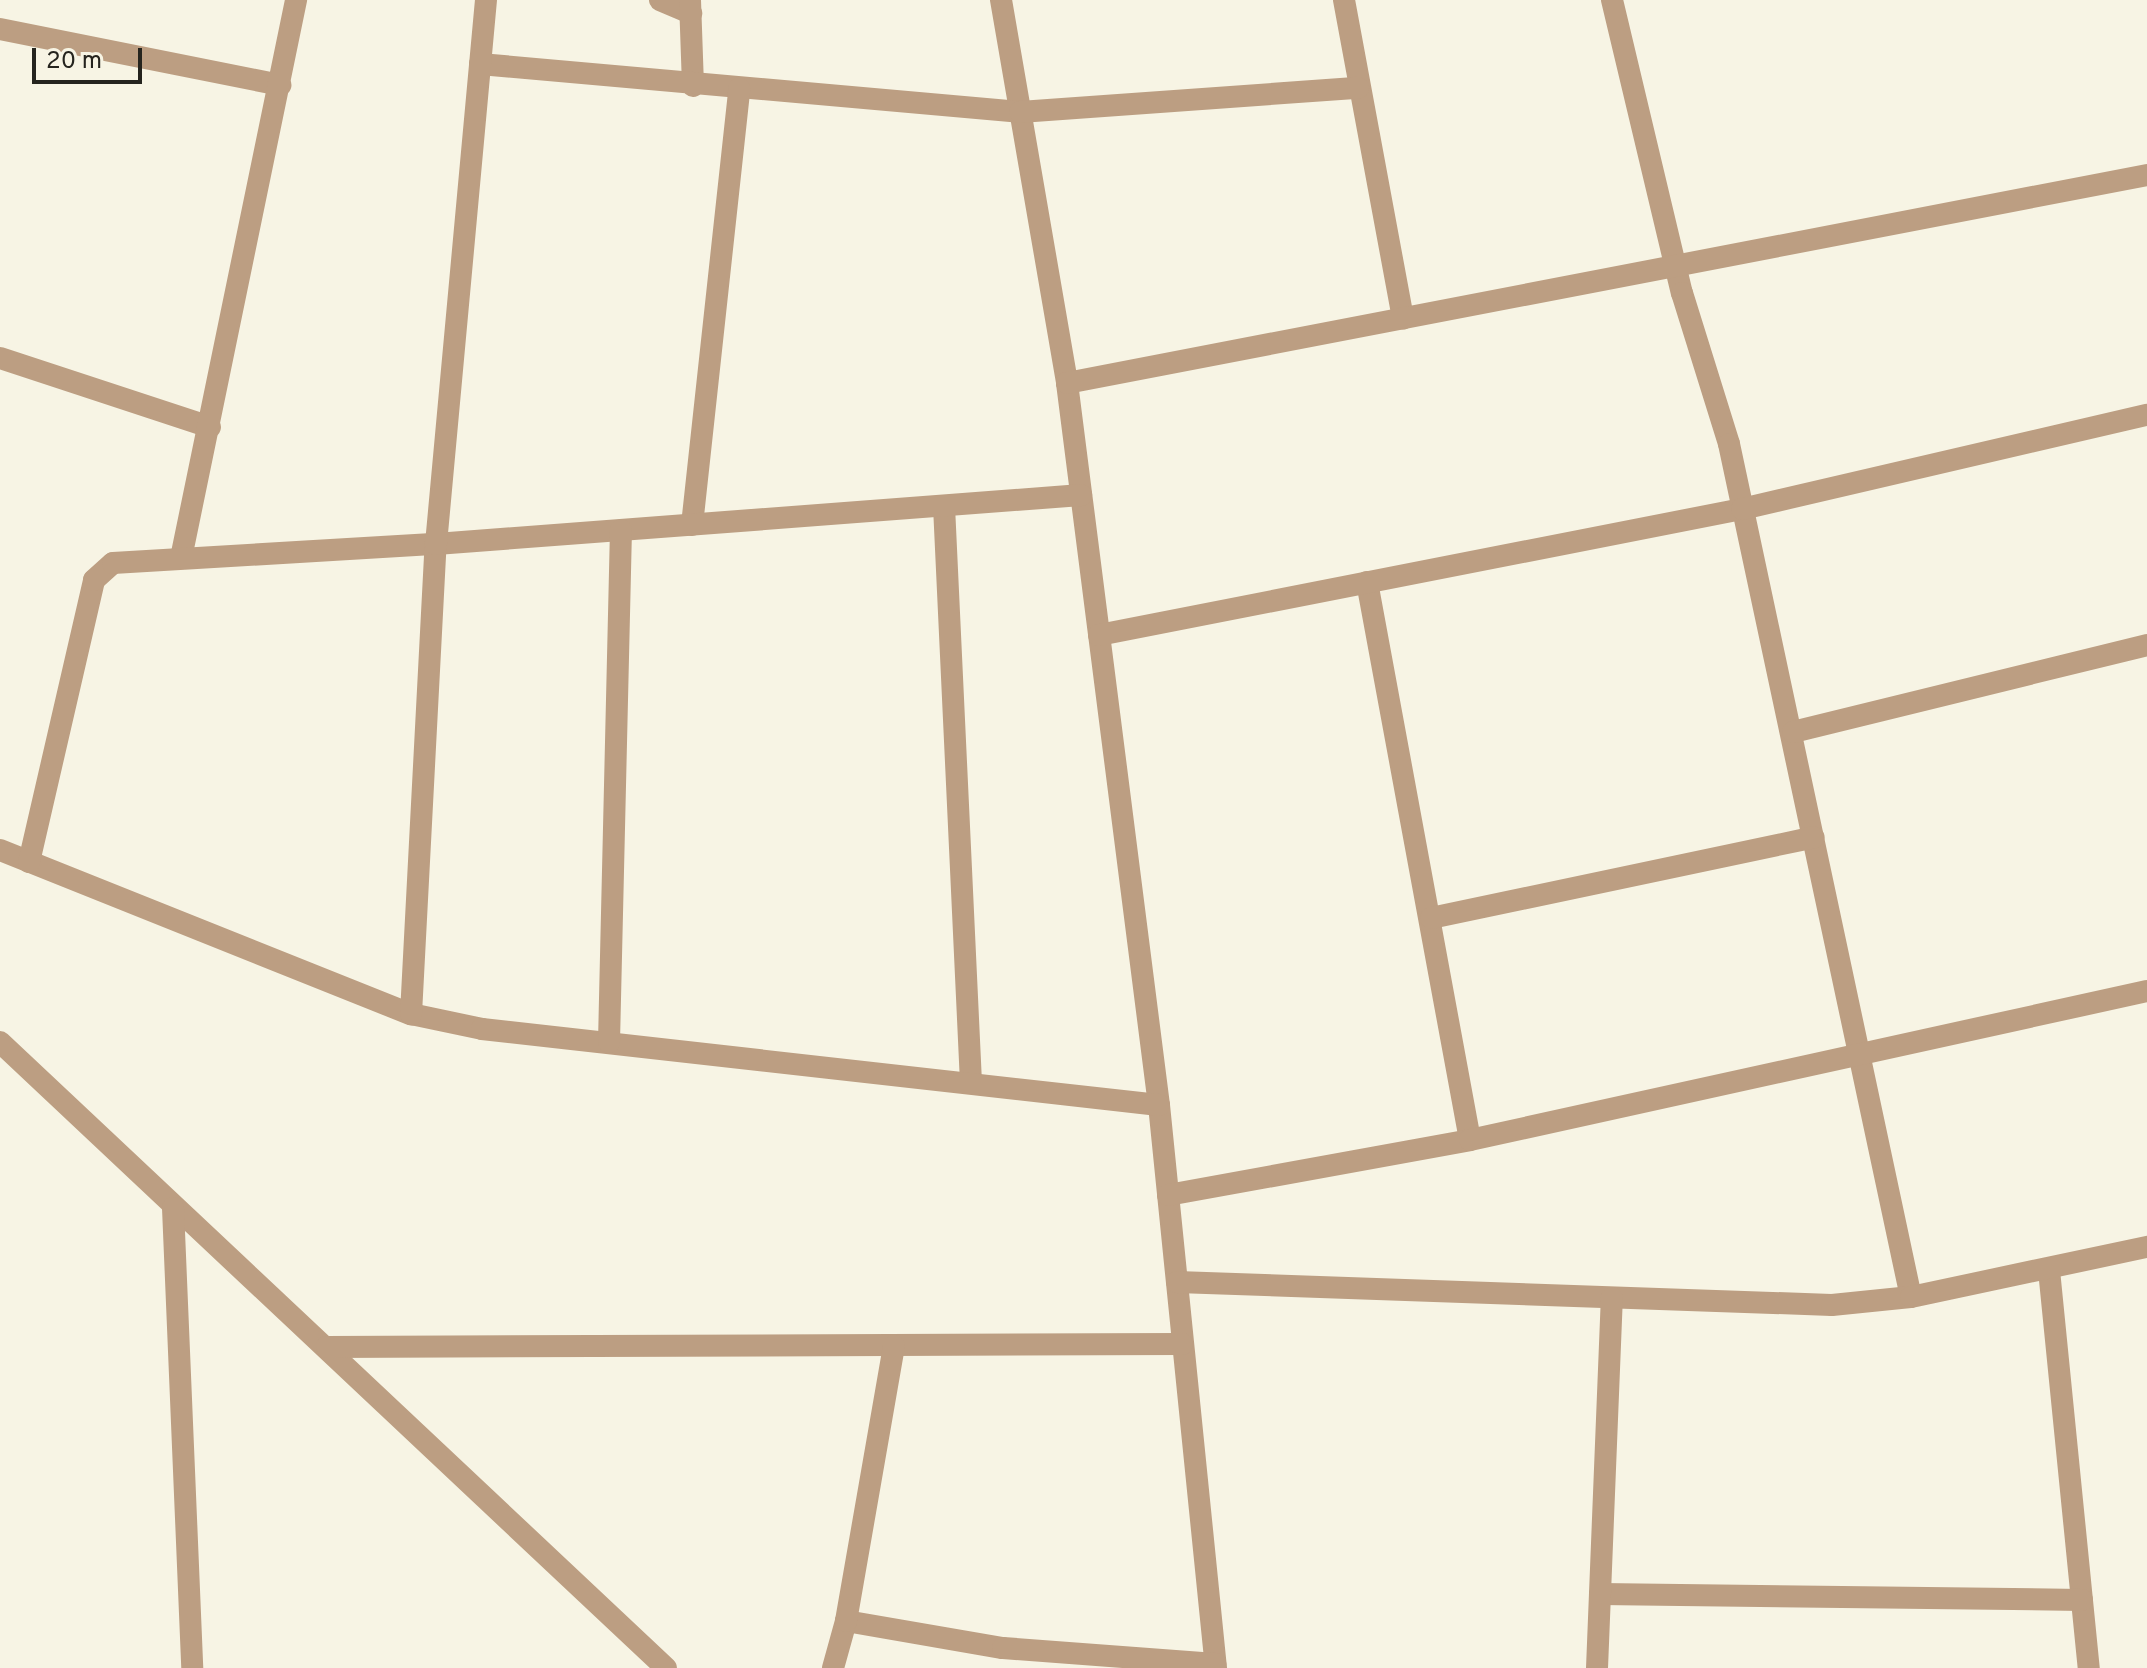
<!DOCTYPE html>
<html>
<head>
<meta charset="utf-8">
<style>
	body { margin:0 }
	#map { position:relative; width:2147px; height:1668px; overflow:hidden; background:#f7f4e4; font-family:Overpass,sans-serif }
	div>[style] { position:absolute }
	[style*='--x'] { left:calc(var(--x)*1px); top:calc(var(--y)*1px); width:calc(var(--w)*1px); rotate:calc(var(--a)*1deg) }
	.minor>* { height:22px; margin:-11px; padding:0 11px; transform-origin:11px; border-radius:11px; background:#bc9e82 }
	span { translate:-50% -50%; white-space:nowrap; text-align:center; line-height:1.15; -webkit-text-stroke:6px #f7f4e4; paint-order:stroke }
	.scale { position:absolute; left:32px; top:48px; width:110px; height:36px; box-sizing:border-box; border:4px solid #25241e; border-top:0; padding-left:10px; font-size:24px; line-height:28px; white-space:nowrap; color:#25241e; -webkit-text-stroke:6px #f7f4e4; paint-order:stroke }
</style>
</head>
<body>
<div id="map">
	<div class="minor">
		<div style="--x:660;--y:0;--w:34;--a:23"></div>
		<div style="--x:690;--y:0;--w:86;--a:88"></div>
		<div style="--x:1001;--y:0;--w:389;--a:80.2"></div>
		<div style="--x:1067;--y:383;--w:728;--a:82.74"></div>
		<div style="--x:1159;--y:1105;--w:566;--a:84.22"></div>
		<div style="--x:1344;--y:0;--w:324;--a:79.5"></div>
		<div style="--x:1612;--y:0;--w:301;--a:76.6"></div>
		<div style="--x:1682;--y:293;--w:158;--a:72.7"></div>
		<div style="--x:1729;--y:444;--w:872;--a:77.96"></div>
		<div style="--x:0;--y:29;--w:286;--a:11.3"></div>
		<div style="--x:480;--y:64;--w:542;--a:5.08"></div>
		<div style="--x:1020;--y:112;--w:339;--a:-4.1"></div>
		<div style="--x:0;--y:358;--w:221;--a:18.2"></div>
		<div style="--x:1067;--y:383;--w:1100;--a:-10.9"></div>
		<div style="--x:944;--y:506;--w:577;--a:87.32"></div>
		<div style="--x:692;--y:525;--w:439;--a:-83.8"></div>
		<div style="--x:181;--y:558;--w:570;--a:-78.35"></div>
		<div style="--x:1367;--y:582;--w:567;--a:79.54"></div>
		<div style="--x:1099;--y:635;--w:655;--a:-11.09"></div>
		<div style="--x:1742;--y:509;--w:416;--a:-13.1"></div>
		<div style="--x:1793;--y:732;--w:365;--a:-13.8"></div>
		<div style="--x:0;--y:850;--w:443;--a:21.8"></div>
		<div style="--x:411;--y:1014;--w:73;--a:11.9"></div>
		<div style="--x:482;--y:1029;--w:681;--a:6.41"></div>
		<div style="--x:29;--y:862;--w:289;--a:-77"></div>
		<div style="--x:94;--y:580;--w:25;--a:-42"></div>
		<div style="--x:113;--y:563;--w:324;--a:-3.4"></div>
		<div style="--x:436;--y:544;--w:647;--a:-4.34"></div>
		<div style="--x:1431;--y:918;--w:391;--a:-11.9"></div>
		<div style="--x:411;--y:1014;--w:471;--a:-87"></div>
		<div style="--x:436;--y:544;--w:546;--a:-84.75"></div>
		<div style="--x:0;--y:1042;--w:914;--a:43.23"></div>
		<div style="--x:609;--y:1042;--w:512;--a:-88.66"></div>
		<div style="--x:1168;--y:1195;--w:307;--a:-10.3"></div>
		<div style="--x:1470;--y:1140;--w:693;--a:-12.41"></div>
		<div style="--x:173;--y:1208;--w:460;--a:87.6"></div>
		<div style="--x:2049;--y:1270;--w:400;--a:84.3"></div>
		<div style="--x:1177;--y:1282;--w:655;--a:2.01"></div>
		<div style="--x:1832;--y:1305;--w:79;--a:-5.8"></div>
		<div style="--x:1911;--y:1297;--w:241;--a:-12"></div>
		<div style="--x:327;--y:1347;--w:855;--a:-0.2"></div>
		<div style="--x:1600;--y:1594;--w:482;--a:0.7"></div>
		<div style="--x:846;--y:1621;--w:159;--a:9.8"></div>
		<div style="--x:1003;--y:1648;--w:213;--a:4.3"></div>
		<div style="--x:833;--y:1668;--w:49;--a:-74.5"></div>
		<div style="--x:846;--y:1621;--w:279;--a:-80.1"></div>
		<div style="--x:1597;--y:1668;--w:370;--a:-87.7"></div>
	</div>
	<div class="scale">20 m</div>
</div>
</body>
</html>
